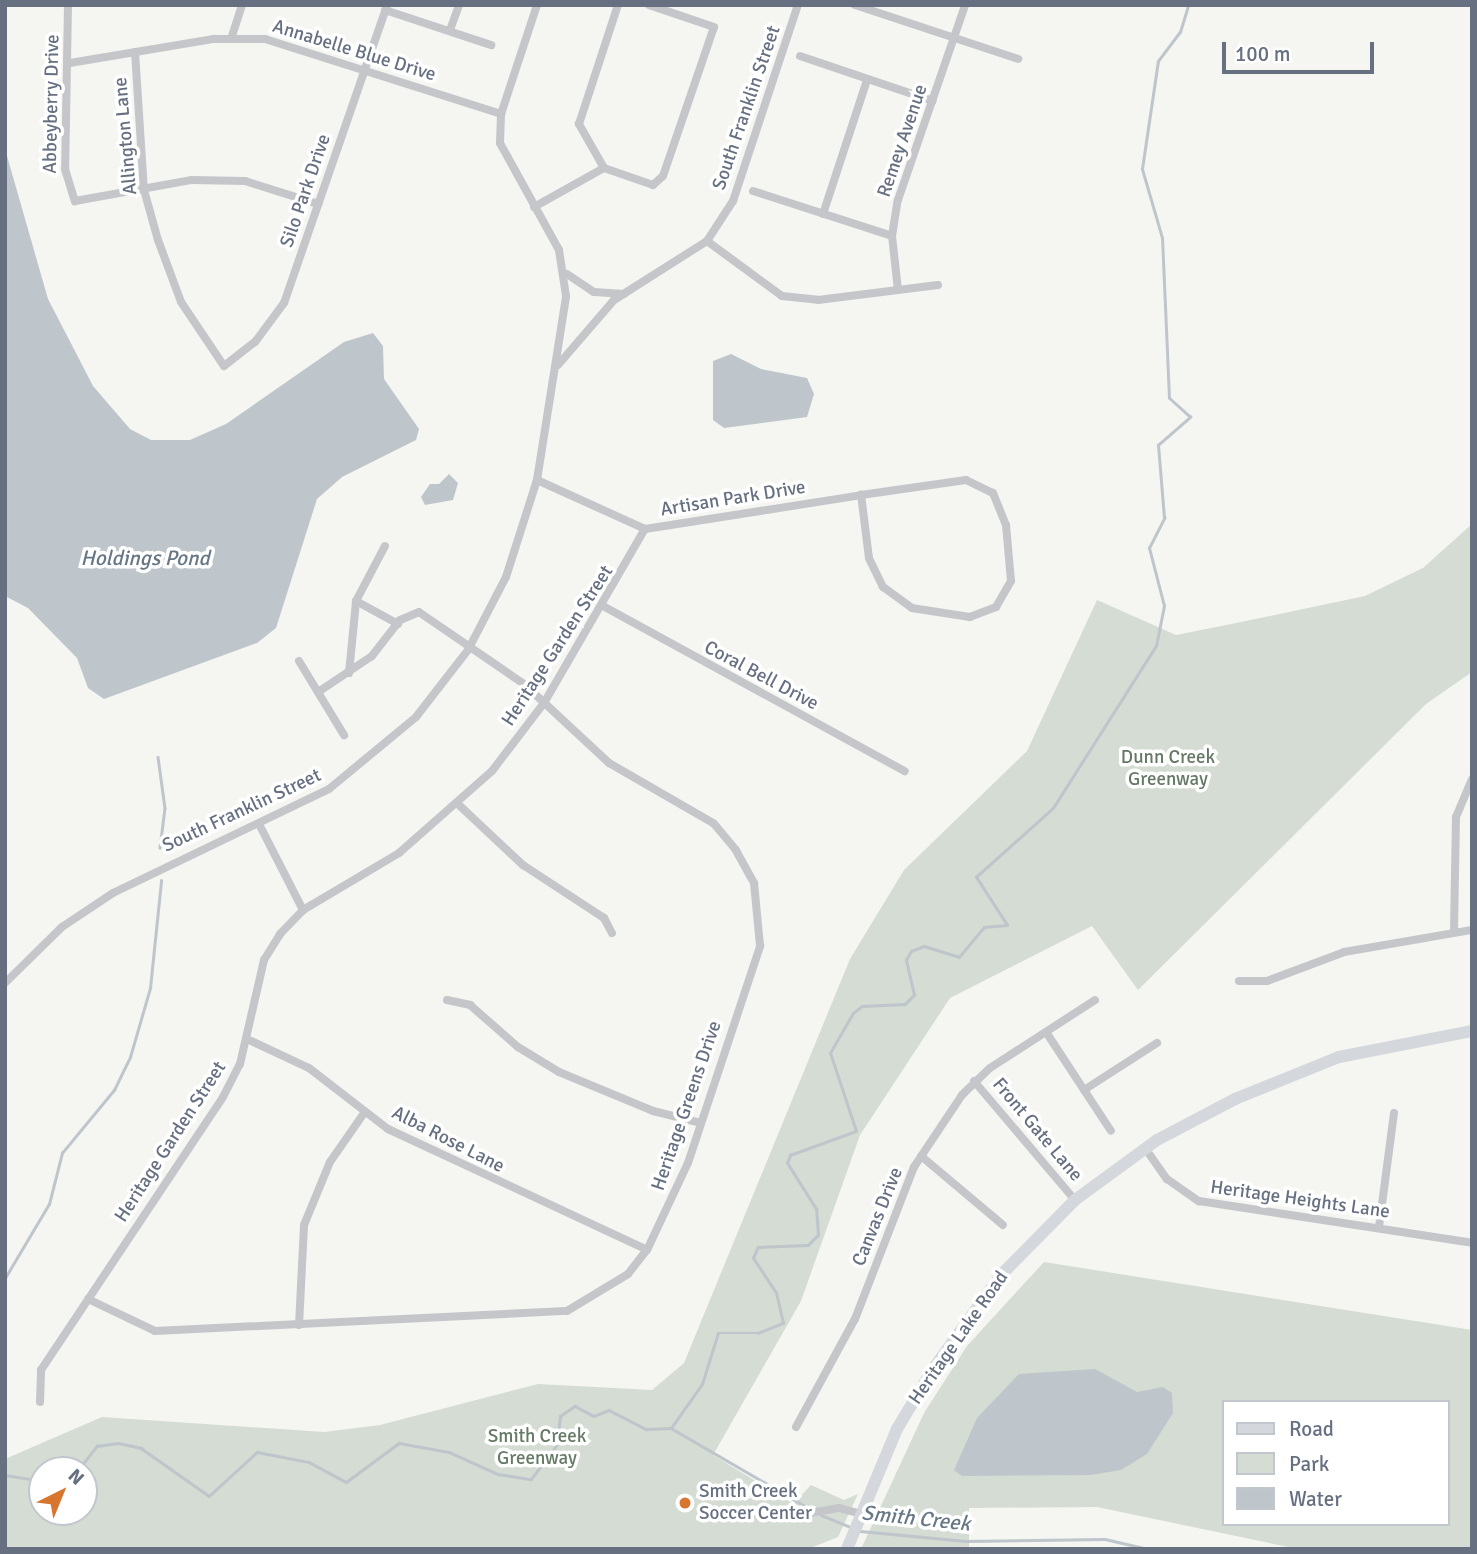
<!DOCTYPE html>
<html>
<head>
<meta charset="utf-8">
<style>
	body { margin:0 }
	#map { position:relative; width:1477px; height:1554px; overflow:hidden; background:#f5f5f2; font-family:Signika,sans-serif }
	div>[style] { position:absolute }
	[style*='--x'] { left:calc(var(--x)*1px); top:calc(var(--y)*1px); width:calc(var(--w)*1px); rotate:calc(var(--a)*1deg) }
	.green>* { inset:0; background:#d5dcd3 }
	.water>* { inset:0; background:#bec5cb }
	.stream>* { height:2.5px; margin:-1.25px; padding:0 1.25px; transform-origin:1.25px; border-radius:1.25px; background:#bec5cb }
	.street>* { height:8px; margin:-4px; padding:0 4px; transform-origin:4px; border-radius:4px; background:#c4c6ca }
	.secondary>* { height:12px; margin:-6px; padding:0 6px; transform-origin:6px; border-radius:6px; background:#d4d7dc }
	.dots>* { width:19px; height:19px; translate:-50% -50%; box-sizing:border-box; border:4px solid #fff; border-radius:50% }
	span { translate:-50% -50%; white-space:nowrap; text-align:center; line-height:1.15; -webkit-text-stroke:7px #fff; paint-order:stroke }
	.street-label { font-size:19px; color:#667081 }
	.park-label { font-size:19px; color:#657965 }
	.poi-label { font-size:19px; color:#667081 }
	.left { translate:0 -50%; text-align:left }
	.water-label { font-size:21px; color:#677785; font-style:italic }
	.frame { position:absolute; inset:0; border:7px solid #667081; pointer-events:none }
	.legend { position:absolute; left:1222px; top:1400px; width:228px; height:126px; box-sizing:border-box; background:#fff; border:2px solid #c2c6cd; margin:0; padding:9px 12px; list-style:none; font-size:21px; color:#667081 }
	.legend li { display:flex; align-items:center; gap:14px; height:35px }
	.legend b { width:35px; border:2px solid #c2c6cd }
	.north { position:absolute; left:28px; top:1456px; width:70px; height:70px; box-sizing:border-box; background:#fff; border:2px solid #c2c6cd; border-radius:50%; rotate:43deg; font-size:19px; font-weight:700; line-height:28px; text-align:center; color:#667081 }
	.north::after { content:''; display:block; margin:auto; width:24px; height:32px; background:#d8762f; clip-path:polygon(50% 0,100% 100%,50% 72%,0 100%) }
	.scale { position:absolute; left:1222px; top:42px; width:152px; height:32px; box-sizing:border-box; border:4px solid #667081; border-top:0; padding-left:9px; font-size:21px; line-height:24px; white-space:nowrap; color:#667081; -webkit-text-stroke:5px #fff; paint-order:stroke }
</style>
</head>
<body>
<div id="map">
	<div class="green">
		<div style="clip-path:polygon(evenodd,1472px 524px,1472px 672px,1426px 704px,1138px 990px,1092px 926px,950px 998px,860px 1135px,801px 1301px,713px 1455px,793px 1504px,811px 1485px,844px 1500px,858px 1494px,838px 1537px,808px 1549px,5px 1549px,5px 1459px,102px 1417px,324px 1432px,380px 1425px,538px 1384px,652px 1390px,684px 1363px,850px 959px,904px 870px,1027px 751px,1097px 600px,1176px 635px,1241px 622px,1365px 596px,1423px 568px,1472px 524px,42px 1470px,84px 1470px,84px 1512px,42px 1512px,42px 1470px)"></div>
		<div style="clip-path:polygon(evenodd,1044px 1262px,1472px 1330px,1472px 1549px,1298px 1549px,1097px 1507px,969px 1508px,969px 1549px,861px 1549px,924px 1413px,967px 1346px,1044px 1262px,1223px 1402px,1447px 1402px,1447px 1524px,1223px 1524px,1223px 1402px)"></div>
	</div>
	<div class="water">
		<div style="clip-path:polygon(5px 149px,48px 299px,93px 386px,130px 429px,151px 440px,190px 440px,226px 424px,344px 342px,373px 333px,383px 346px,384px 379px,419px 429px,416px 440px,342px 477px,317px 499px,276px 628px,257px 643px,104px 699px,88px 688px,77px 658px,28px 608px,5px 596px)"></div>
		<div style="clip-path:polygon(731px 354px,761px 369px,807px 378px,814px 394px,807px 417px,724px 428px,713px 420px,713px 361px)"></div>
		<div style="clip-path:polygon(449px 474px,458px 483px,453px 500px,425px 505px,421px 497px,430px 484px,439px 484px)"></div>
		<div style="clip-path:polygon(1095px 1369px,1137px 1392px,1163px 1387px,1172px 1393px,1173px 1413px,1147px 1454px,1121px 1470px,1090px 1475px,962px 1476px,954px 1470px,977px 1418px,1019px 1374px)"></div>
	</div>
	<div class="stream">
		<div style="--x:158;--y:757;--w:51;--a:82.2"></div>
		<div style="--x:165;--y:808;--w:40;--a:97.1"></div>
		<div style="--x:5;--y:1278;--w:86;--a:-59.3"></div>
		<div style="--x:49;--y:1204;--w:53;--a:-75.7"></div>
		<div style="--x:62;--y:1153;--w:82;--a:-50.5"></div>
		<div style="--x:114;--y:1090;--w:37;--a:-64"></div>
		<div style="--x:130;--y:1057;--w:72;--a:-73.8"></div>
		<div style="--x:150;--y:988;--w:108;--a:-84.1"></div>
		<div style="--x:671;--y:1428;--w:54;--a:-54.8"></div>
		<div style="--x:702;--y:1384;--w:53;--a:-72.6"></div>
		<div style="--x:718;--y:1333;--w:40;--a:0"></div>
		<div style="--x:758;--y:1333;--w:27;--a:-22"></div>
		<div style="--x:783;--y:1323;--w:31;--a:-103"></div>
		<div style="--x:776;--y:1293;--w:42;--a:-123.3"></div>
		<div style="--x:753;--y:1258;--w:12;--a:-66"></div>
		<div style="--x:758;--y:1247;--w:50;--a:-2.3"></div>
		<div style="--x:808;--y:1245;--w:14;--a:-45"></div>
		<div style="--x:818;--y:1235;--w:26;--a:-94"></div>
		<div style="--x:816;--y:1209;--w:54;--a:-122.2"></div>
		<div style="--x:787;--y:1163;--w:9;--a:-69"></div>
		<div style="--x:790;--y:1155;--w:70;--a:-20"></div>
		<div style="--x:856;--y:1131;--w:82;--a:-108.4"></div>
		<div style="--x:830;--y:1053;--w:46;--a:-60.1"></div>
		<div style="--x:853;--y:1013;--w:11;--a:-38"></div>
		<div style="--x:862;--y:1006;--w:43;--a:-2.7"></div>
		<div style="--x:905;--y:1004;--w:13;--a:-45"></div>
		<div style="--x:914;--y:995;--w:36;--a:-103"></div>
		<div style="--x:906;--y:960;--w:10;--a:-61"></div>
		<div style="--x:911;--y:951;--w:14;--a:-21"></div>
		<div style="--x:924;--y:946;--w:37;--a:17"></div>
		<div style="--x:959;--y:957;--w:39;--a:-50"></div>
		<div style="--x:984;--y:927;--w:23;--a:-5"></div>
		<div style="--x:1007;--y:925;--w:57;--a:-122.9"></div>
		<div style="--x:976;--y:877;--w:103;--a:-41.9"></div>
		<div style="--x:1053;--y:808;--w:192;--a:-57.6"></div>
		<div style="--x:1156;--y:646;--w:41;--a:-78.7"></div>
		<div style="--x:1164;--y:606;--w:60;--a:-104.5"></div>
		<div style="--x:1149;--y:548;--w:34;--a:-63"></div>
		<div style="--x:1164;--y:518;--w:73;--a:-94.7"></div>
		<div style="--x:1158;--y:445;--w:43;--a:-41.2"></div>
		<div style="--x:1190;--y:417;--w:28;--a:-138"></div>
		<div style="--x:1169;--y:398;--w:160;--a:-92.5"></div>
		<div style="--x:1162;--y:238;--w:72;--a:-106.2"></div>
		<div style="--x:1142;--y:169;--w:109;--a:-81.6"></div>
		<div style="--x:1158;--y:61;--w:36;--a:-53"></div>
		<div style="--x:1180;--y:32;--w:28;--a:-73"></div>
		<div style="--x:78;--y:1470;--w:31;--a:-52"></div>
		<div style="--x:97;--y:1446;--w:21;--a:-8"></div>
		<div style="--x:118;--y:1443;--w:24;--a:12"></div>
		<div style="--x:141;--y:1448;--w:83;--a:35.2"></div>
		<div style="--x:209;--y:1496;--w:65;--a:-42.5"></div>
		<div style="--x:257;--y:1452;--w:53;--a:10.9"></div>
		<div style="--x:309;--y:1462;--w:42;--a:28.4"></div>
		<div style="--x:346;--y:1482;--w:66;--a:-36.3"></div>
		<div style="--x:399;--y:1443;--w:51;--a:10.2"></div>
		<div style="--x:449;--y:1452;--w:54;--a:24.2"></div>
		<div style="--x:498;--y:1474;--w:33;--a:9"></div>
		<div style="--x:531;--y:1479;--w:41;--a:-52.9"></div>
		<div style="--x:556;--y:1446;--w:30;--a:-82"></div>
		<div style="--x:560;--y:1416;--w:18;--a:-34"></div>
		<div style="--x:575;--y:1406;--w:21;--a:28"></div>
		<div style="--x:594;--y:1416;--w:16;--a:-22"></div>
		<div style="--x:609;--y:1410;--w:42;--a:27.2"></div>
		<div style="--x:646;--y:1429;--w:25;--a:-2"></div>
		<div style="--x:671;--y:1428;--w:163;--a:30.2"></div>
		<div style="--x:5;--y:1475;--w:37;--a:9"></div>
		<div style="--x:821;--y:1515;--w:31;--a:22"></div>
		<div style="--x:860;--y:1531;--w:106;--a:5.4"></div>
		<div style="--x:966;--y:1541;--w:139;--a:-0.8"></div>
		<div style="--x:1105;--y:1539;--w:44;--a:13.1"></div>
	</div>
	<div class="street">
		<div style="--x:68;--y:5;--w:164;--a:91"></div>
		<div style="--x:65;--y:169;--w:34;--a:73"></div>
		<div style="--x:75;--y:201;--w:119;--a:-10.2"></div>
		<div style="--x:192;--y:180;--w:53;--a:1.1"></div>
		<div style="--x:245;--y:181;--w:77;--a:17.5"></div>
		<div style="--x:855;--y:5;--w:172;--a:18.3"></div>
		<div style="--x:385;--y:10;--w:112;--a:18.3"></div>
		<div style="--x:450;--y:30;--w:27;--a:-70"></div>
		<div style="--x:231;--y:39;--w:36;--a:-72"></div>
		<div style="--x:135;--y:52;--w:138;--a:86.3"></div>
		<div style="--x:144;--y:190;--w:52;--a:74.4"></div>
		<div style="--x:158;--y:240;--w:66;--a:69.6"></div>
		<div style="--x:181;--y:302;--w:77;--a:56.1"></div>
		<div style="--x:224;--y:366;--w:39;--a:-38"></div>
		<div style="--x:255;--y:342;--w:49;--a:-53.4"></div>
		<div style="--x:284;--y:303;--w:315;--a:-70.9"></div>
		<div style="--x:800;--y:56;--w:140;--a:18.7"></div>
		<div style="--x:70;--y:63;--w:146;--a:-9.5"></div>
		<div style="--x:214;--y:39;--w:51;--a:0"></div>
		<div style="--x:265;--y:39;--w:248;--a:17.6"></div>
		<div style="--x:604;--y:168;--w:51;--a:-119.6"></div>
		<div style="--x:579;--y:124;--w:125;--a:-71.9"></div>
		<div style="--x:753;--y:191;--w:146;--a:17.9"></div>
		<div style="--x:534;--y:207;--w:80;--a:-29.1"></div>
		<div style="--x:604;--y:168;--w:52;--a:19.1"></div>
		<div style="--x:653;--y:185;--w:13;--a:-42"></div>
		<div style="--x:663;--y:176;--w:157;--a:-71.1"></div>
		<div style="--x:714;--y:27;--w:69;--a:-161.3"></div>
		<div style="--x:823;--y:214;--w:141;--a:-71.8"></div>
		<div style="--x:707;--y:241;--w:93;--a:36.3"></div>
		<div style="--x:782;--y:296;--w:36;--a:6"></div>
		<div style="--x:818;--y:300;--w:121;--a:-7.1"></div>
		<div style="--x:567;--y:274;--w:32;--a:34"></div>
		<div style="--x:594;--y:292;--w:30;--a:4"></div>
		<div style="--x:898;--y:290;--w:54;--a:-96.3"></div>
		<div style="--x:892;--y:236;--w:36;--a:-81"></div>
		<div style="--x:898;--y:200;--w:206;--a:-71"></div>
		<div style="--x:558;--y:365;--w:86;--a:-49.3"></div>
		<div style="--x:614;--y:300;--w:110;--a:-32.4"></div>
		<div style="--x:707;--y:241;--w:48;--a:-57"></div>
		<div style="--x:733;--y:201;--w:206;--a:-71.7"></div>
		<div style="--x:537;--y:480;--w:119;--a:24.4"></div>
		<div style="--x:645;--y:529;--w:219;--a:-8.9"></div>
		<div style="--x:861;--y:495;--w:106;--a:-8.1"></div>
		<div style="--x:966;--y:480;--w:30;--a:26"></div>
		<div style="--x:993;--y:493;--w:35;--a:68"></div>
		<div style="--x:1006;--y:525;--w:56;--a:84.9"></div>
		<div style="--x:1011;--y:581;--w:30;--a:120"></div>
		<div style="--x:996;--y:607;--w:28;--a:159"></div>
		<div style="--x:970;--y:617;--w:59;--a:-171.2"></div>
		<div style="--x:912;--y:608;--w:36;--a:-144"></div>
		<div style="--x:883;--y:587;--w:32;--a:-116"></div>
		<div style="--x:869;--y:558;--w:64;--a:-97.2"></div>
		<div style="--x:356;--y:601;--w:48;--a:28.7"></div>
		<div style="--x:603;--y:606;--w:344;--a:28.7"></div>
		<div style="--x:299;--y:661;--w:87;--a:58.7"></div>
		<div style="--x:349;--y:673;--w:72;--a:-84.4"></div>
		<div style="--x:356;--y:601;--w:62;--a:-62.2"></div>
		<div style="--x:459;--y:805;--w:88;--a:43.2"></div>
		<div style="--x:523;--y:865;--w:97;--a:33.2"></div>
		<div style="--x:604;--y:918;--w:17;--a:62"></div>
		<div style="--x:259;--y:824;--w:97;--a:62.9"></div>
		<div style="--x:1454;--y:931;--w:114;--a:-89"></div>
		<div style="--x:1456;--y:817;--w:41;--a:-67.2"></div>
		<div style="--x:1239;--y:981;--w:28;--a:0"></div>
		<div style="--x:1267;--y:981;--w:82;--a:-20.6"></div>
		<div style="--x:1344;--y:952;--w:130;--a:-9.8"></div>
		<div style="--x:5;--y:983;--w:80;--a:-44.5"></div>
		<div style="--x:62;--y:927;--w:61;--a:-33.7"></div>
		<div style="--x:113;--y:893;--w:240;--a:-25.7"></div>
		<div style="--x:329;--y:789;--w:113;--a:-39.6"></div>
		<div style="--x:416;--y:717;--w:85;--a:-52.2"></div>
		<div style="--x:468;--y:650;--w:82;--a:-62.5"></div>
		<div style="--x:506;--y:577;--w:102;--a:-72.3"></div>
		<div style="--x:537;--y:480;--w:186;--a:-81"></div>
		<div style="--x:566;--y:296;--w:47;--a:-98.7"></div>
		<div style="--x:559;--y:250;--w:122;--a:-118.9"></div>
		<div style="--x:500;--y:143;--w:29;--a:-88"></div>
		<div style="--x:501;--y:114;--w:115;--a:-71.7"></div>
		<div style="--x:447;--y:1000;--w:24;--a:12"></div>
		<div style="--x:470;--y:1005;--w:64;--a:41.2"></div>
		<div style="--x:518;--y:1047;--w:48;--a:31.4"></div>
		<div style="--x:559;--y:1072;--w:102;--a:22.5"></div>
		<div style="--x:653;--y:1111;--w:49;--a:14"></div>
		<div style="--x:1046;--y:1032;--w:118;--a:56.7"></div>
		<div style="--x:247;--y:1039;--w:68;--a:25.1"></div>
		<div style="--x:309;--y:1068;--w:100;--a:37.7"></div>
		<div style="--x:388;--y:1129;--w:286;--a:25"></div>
		<div style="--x:974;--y:1081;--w:156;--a:49.7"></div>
		<div style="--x:1084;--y:1090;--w:87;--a:-32.8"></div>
		<div style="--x:1145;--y:1148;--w:38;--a:55"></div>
		<div style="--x:1167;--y:1179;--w:39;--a:35"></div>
		<div style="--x:1199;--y:1201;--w:276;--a:8.7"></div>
		<div style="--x:921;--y:1156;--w:107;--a:40.1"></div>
		<div style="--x:1379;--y:1227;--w:115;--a:-82.5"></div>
		<div style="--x:88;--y:1299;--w:74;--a:25.5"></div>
		<div style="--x:155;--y:1331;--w:412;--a:-2.8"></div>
		<div style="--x:567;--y:1311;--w:71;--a:-31.2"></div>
		<div style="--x:628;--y:1274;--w:31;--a:-52"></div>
		<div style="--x:647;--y:1250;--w:96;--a:-64.8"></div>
		<div style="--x:688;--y:1163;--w:229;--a:-71.6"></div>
		<div style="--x:760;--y:946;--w:63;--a:-95.4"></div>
		<div style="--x:754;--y:883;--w:38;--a:-119"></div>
		<div style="--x:736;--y:850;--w:35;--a:-130"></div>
		<div style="--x:713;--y:823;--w:120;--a:-150"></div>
		<div style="--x:609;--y:763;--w:116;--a:-137.1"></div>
		<div style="--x:524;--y:684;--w:127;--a:-145.6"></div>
		<div style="--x:419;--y:612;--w:21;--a:157"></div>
		<div style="--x:400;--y:620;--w:46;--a:127.9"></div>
		<div style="--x:372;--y:656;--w:65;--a:146.3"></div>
		<div style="--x:299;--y:1325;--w:100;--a:-87.1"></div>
		<div style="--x:304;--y:1225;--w:68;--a:-67.6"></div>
		<div style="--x:330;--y:1162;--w:60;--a:-55.2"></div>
		<div style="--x:40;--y:1402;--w:32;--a:-88"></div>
		<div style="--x:41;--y:1370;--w:328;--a:-56.3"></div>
		<div style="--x:223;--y:1097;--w:37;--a:-63"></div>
		<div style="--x:240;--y:1064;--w:107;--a:-77"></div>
		<div style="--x:264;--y:960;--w:31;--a:-58"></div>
		<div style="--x:280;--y:934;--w:33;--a:-46"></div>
		<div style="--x:303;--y:910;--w:112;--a:-30.7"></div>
		<div style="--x:399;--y:853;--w:124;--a:-41.4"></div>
		<div style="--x:492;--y:771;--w:86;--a:-52.6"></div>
		<div style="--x:544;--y:703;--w:201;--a:-59.9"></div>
		<div style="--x:796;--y:1427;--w:123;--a:-61.4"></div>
		<div style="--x:855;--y:1319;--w:163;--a:-68.8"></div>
		<div style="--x:914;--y:1167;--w:87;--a:-56.3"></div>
		<div style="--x:962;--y:1095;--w:39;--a:-44"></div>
		<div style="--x:990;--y:1068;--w:125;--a:-32.9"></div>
		<div style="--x:793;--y:1516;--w:47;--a:-9.9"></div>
		<div style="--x:839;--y:1508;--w:23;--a:15"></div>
	</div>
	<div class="secondary">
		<div style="--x:847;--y:1549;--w:130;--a:-67.4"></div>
		<div style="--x:897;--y:1429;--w:66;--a:-59.2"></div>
		<div style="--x:931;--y:1372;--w:120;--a:-54.2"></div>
		<div style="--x:1001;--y:1275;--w:105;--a:-45.4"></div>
		<div style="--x:1075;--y:1200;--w:102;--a:-36.2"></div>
		<div style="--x:1157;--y:1140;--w:88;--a:-27.7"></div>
		<div style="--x:1235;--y:1099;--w:112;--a:-22"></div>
		<div style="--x:1339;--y:1057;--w:136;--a:-11.1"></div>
	</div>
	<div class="dots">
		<div style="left:685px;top:1503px;background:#d8762f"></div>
	</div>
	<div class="street-label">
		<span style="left:354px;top:51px;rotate:17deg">Annabelle Blue Drive</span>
		<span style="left:52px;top:104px;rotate:-89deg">Abbeyberry Drive</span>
		<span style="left:747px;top:108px;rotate:-71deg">South Franklin Street</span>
		<span style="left:126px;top:136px;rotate:-95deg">Allington Lane</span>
		<span style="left:903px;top:141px;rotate:-71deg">Remey Avenue</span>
		<span style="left:306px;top:191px;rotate:-71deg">Silo Park Drive</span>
		<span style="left:733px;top:499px;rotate:-9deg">Artisan Park Drive</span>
		<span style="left:558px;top:646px;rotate:-57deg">Heritage Garden Street</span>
		<span style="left:761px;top:676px;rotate:28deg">Coral Bell Drive</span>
		<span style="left:242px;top:811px;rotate:-25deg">South Franklin Street</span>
		<span style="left:687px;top:1106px;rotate:-71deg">Heritage Greens Drive</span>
		<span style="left:1037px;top:1130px;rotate:50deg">Front Gate Lane</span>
		<span style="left:448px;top:1140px;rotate:27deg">Alba Rose Lane</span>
		<span style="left:171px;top:1142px;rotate:-57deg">Heritage Garden Street</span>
		<span style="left:1300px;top:1200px;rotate:8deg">Heritage Heights Lane</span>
		<span style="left:878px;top:1217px;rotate:-68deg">Canvas Drive</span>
		<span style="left:959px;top:1338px;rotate:-55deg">Heritage Lake Road</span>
	</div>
	<div class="park-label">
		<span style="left:1168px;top:769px">Dunn Creek<br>Greenway</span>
		<span style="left:537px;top:1448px">Smith Creek<br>Greenway</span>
	</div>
	<div class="poi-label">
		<span class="left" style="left:699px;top:1503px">Smith Creek<br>Soccer Center</span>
	</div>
	<div class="water-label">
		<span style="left:145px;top:558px">Holdings Pond</span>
		<span style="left:916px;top:1518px;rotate:6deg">Smith Creek</span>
	</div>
	<div class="frame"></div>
	<ul class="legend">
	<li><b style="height:9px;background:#d4d7dc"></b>Road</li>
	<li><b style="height:19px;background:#d5dcd3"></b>Park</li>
	<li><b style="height:19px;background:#bec5cb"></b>Water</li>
	</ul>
	<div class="north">N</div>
	<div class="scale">100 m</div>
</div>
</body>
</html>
